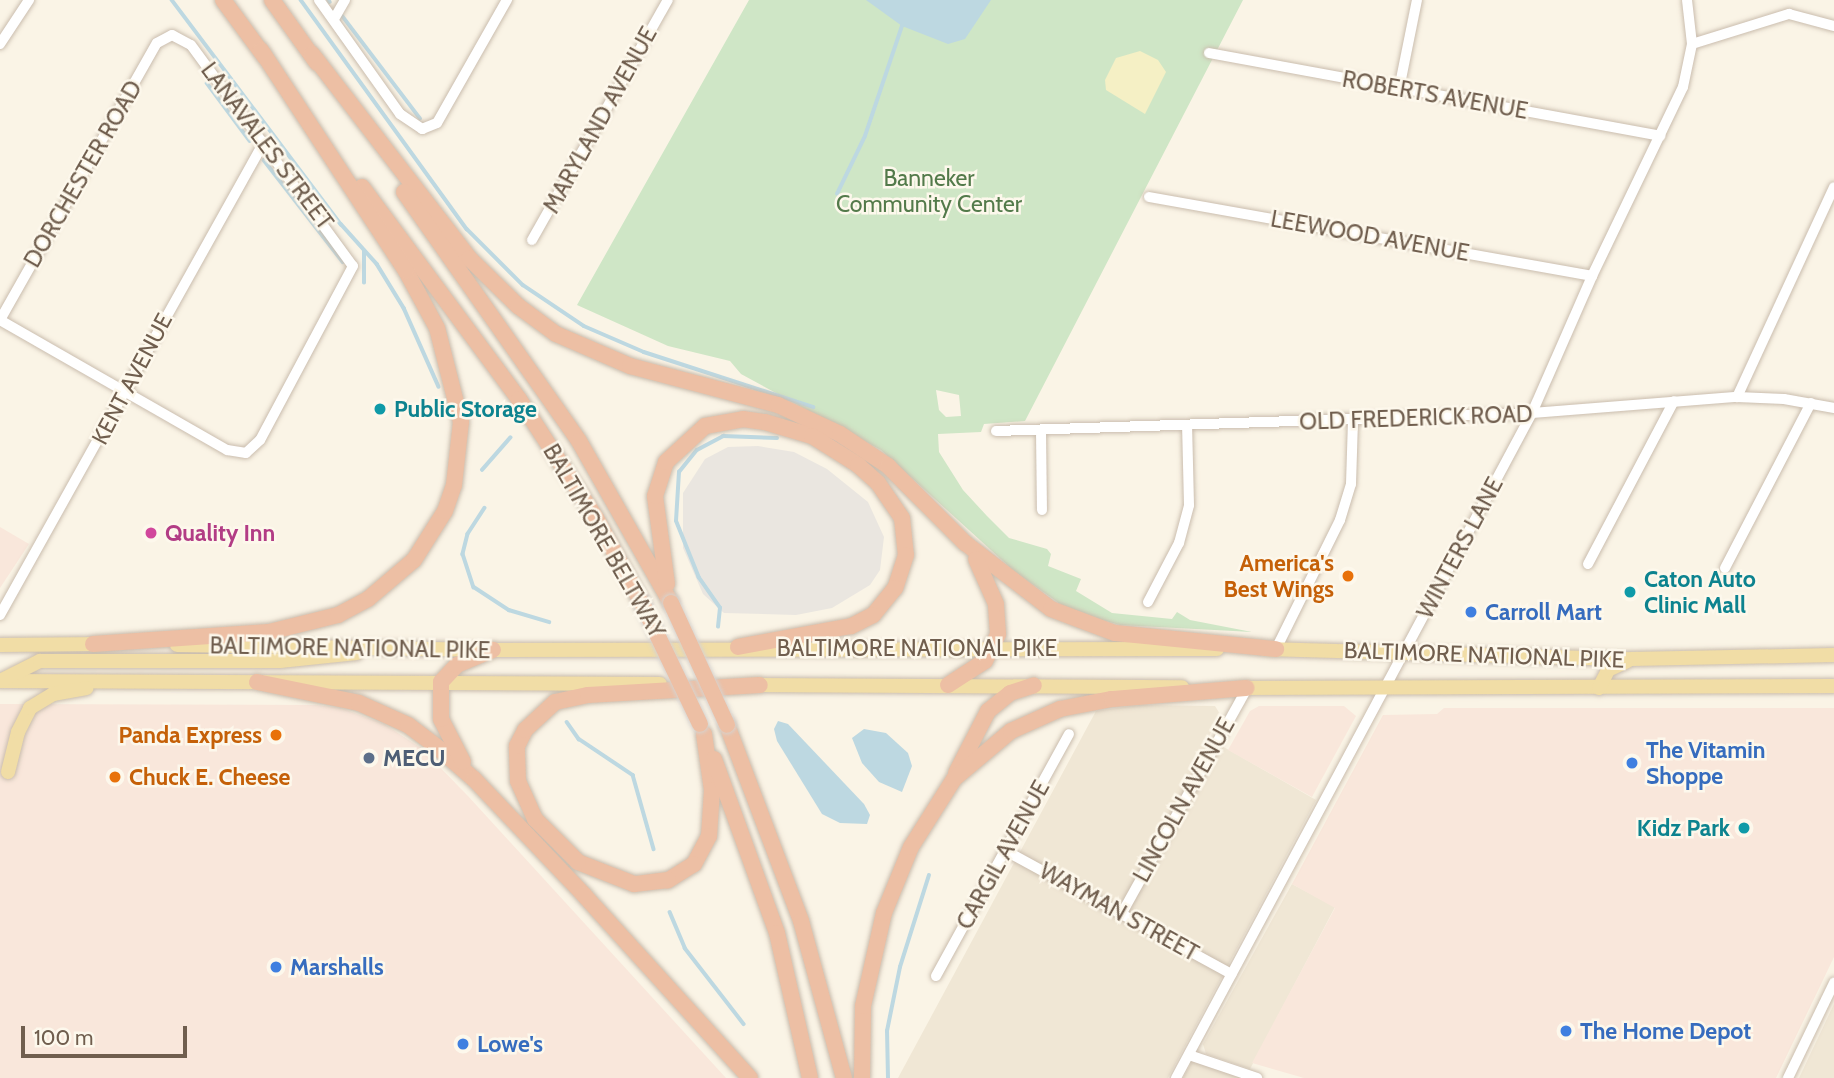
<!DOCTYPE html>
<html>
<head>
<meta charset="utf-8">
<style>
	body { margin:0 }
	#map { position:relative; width:1834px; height:1078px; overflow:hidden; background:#faf4e6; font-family:Cabin,sans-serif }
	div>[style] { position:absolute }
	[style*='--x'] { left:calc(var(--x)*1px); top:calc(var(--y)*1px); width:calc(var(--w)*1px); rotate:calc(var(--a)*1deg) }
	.residential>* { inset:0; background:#f0e7d5 }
	.commercial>* { inset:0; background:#f9e7db }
	.industrial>* { inset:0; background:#eae6e0 }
	.green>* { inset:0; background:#cfe6c6 }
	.sand>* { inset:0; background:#f5f0c5 }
	.water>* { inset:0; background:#bdd8e1 }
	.stream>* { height:3.5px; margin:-1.75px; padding:0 1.75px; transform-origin:1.75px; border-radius:1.75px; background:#bdd8e1 }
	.roads { filter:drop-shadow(0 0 2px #cabdae) drop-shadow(0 0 2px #cabdae) }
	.minor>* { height:10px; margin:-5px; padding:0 5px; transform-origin:5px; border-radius:5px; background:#fff }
	.major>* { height:14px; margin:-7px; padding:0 7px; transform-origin:7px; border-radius:7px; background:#f1dda6 }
	.highway>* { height:16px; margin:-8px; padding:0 8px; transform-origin:8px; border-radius:8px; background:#edbfa4 }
	.bridges { filter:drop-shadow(0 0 2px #d7d2cd) drop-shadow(0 0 2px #d7d2cd) }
	.highway-bridge>* { height:16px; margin:-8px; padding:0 8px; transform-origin:8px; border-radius:8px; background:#edbfa4 }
	.dots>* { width:19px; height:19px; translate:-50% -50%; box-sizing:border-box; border:4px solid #fdf8ec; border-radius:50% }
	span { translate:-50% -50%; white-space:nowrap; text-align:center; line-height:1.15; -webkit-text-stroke:5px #fdf8ec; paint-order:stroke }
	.street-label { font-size:23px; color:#705e4e }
	.park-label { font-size:23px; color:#537a4a }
	.culture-label { font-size:23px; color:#0d838f; font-weight:700 }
	.left { translate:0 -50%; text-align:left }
	.right { translate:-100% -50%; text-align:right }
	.hotel-label { font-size:23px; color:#b23c85; font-weight:700 }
	.food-label { font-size:23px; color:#c56008; font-weight:700 }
	.shop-label { font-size:23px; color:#366cbe; font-weight:700 }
	.service-label { font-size:23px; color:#4e5e75; font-weight:700 }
	.scale { position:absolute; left:21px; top:1026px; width:166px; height:32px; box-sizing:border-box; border:4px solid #705e4e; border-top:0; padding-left:9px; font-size:21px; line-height:24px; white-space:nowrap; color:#705e4e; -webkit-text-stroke:5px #fdf8ec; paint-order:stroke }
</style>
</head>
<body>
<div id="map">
	<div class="residential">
		<div style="clip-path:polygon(1139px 705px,1215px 706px,1220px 714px,1208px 738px,1316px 800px,1168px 1078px,898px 1078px,1096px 711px)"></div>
		<div style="clip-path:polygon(1292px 884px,1335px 907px,1250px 1069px,1206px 1054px,1203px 1044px)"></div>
		<div style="clip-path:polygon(1834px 1004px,1834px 1078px,1799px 1078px)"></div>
		<div style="clip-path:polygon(1192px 1061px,1245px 1078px,1183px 1078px)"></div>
	</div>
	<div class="commercial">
		<div style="clip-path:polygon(0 527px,29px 544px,0 588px)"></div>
		<div style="clip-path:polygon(0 704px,315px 705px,341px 708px,384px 724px,421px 748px,468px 796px,726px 1078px,0 1078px)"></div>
		<div style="clip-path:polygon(1259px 706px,1344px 706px,1356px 716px,1312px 797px,1228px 750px,1250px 711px)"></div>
		<div style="clip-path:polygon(1444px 708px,1834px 708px,1834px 957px,1776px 1078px,1304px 1078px,1252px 1063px,1335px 908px,1292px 884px,1383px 715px,1437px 714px)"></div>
	</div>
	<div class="industrial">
		<div style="clip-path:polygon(758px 446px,794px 452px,827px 469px,868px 502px,884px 537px,880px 570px,870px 585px,832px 608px,796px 615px,724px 613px,703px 594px,683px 548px,683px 493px,705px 459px,728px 447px)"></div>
	</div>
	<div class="green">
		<div style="clip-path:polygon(evenodd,749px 0,1243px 0,1025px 421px,984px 424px,981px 432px,938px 434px,939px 452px,963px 490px,987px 516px,1009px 538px,1047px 549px,1051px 554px,1048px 566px,1081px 579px,1076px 591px,1112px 613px,1172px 619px,1177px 612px,1190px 620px,1252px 632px,1120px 625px,1070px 611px,1014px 571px,881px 450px,741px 374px,730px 361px,668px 346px,577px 305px,749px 0,936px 390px,959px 395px,961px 416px,946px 417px,939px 410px,936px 390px)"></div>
	</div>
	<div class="sand">
		<div style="clip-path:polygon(1140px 51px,1158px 60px,1166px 72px,1145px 114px,1106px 90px,1105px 80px,1116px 58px)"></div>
	</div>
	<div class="water">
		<div style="clip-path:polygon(866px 0,991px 0,965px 39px,948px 44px,902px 26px)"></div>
		<div style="clip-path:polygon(778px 721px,788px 724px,864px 804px,870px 815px,867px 824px,840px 823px,822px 814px,777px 741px,774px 729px)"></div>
		<div style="clip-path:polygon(864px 729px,886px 733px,908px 753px,912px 766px,902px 792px,879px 782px,862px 763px,852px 738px)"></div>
	</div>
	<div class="stream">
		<div style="--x:172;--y:0;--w:281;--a:53"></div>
		<div style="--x:341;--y:224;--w:54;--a:48"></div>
		<div style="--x:377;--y:264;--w:52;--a:58.5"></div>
		<div style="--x:404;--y:308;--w:86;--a:66.1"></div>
		<div style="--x:301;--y:0;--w:283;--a:54.1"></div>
		<div style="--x:467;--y:229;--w:79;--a:45"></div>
		<div style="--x:523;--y:285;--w:73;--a:33.9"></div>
		<div style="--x:584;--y:326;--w:65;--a:23.4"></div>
		<div style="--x:644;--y:352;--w:178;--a:18"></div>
		<div style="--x:329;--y:0;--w:2;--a:63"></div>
		<div style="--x:341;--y:14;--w:131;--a:52.8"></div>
		<div style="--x:207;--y:83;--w:72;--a:53.4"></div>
		<div style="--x:264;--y:160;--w:129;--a:52.2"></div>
		<div style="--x:837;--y:194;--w:64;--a:-64.2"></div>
		<div style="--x:865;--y:136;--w:116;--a:-71.4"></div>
		<div style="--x:364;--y:283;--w:32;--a:-90"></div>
		<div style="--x:482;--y:470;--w:43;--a:-48.8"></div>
		<div style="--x:485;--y:508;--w:31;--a:123"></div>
		<div style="--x:468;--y:534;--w:21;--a:104"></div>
		<div style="--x:463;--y:554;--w:35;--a:72"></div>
		<div style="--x:474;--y:587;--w:42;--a:33.3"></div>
		<div style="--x:509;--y:610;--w:42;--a:16.7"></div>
		<div style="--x:718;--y:627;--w:19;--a:-84"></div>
		<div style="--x:720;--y:608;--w:37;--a:-125"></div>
		<div style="--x:699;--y:578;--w:61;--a:-112"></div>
		<div style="--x:676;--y:521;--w:49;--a:-86.5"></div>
		<div style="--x:679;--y:472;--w:28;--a:-51"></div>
		<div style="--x:697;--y:450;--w:30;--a:-28"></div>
		<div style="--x:723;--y:436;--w:54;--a:2.1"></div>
		<div style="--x:567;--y:722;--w:21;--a:55"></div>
		<div style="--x:579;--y:739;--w:65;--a:33.7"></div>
		<div style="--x:633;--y:775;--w:77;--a:74.2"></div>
		<div style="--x:670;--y:912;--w:39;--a:67"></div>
		<div style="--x:685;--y:948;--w:96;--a:52.2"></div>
		<div style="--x:888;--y:1078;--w:47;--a:-91.2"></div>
		<div style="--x:887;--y:1031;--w:65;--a:-78.5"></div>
		<div style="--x:900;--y:967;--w:96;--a:-72.5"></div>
	</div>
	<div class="roads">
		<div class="minor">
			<div style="--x:319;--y:0;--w:140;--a:54.6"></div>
			<div style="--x:400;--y:114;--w:27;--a:34"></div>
			<div style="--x:422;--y:129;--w:16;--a:-22"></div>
			<div style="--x:437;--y:123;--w:142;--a:-60.4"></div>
			<div style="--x:334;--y:19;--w:22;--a:-60"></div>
			<div style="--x:172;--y:35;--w:21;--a:28"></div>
			<div style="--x:191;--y:45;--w:274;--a:53.8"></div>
			<div style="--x:353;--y:266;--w:197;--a:118.1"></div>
			<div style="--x:260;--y:440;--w:19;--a:137"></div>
			<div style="--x:246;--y:453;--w:19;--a:-171"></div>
			<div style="--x:227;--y:450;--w:262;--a:-150.2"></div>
			<div style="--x:0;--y:320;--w:318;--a:-60.5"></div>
			<div style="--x:157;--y:43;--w:17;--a:-28"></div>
			<div style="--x:0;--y:44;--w:53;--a:-56.6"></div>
			<div style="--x:1692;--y:44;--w:102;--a:-17.2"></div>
			<div style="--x:1789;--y:14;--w:47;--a:14.9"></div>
			<div style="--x:1209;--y:53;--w:459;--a:10.4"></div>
			<div style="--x:1399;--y:89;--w:91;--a:-78.6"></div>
			<div style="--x:1149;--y:197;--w:450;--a:10.1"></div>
			<div style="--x:532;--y:240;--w:276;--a:-60.5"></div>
			<div style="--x:1737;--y:397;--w:231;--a:-65.2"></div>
			<div style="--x:996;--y:431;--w:536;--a:-1.92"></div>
			<div style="--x:1532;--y:413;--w:206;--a:-4.5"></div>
			<div style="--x:1737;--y:397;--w:47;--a:2.4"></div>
			<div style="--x:1784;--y:399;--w:51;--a:10.2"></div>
			<div style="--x:1041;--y:431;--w:79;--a:89.3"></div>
			<div style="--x:1588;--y:564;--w:184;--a:-62.2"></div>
			<div style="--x:1725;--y:568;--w:186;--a:-62.5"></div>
			<div style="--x:1148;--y:602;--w:67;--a:-62.3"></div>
			<div style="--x:1179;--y:543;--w:39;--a:-75"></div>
			<div style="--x:1189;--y:505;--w:80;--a:-91.4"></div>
			<div style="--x:0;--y:615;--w:542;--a:-60.83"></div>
			<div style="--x:1276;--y:649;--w:144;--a:-63.6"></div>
			<div style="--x:1340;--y:520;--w:38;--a:-73"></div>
			<div style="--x:1351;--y:484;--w:63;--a:-88.2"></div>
			<div style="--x:1006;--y:851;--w:257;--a:28.6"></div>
			<div style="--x:1122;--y:913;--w:257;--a:-60.9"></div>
			<div style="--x:936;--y:976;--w:276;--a:-61.2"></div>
			<div style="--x:1189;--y:1055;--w:72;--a:18.7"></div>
			<div style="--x:1176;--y:1078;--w:754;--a:-61.84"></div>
			<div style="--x:1532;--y:413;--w:150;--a:-66.3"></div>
			<div style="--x:1592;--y:276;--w:210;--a:-64.3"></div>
			<div style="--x:1683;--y:87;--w:44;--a:-78.2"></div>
			<div style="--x:1692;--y:44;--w:44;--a:-96.5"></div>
			<div style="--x:1788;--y:1078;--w:106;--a:-64.2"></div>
		</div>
		<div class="major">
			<div style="--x:0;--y:645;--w:104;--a:-0.6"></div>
			<div style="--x:177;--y:645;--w:316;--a:0.9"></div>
			<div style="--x:493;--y:650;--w:724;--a:-0.08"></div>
			<div style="--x:1265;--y:649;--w:366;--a:1.6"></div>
			<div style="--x:1631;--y:659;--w:203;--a:-1.1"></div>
			<div style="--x:0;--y:681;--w:660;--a:0.26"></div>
			<div style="--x:0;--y:681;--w:45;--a:-26.6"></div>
			<div style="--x:40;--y:661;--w:240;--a:0"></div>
			<div style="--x:280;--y:661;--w:77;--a:-5.9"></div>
			<div style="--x:750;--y:685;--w:432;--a:0.3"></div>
			<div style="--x:1237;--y:688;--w:597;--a:-0.19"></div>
			<div style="--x:1599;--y:688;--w:20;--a:-63"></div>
			<div style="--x:1608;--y:670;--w:21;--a:-25"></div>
			<div style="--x:8;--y:772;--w:41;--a:-76"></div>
			<div style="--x:18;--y:732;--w:27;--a:-63"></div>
			<div style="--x:30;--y:708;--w:27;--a:-31"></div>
			<div style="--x:53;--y:694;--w:34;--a:-10"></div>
		</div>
		<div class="highway">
			<div style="--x:223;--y:0;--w:71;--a:53.6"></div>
			<div style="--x:272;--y:0;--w:77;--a:54.5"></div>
			<div style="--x:312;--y:54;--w:257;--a:52.4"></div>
			<div style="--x:469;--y:258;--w:69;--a:44.4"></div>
			<div style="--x:518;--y:306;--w:47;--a:36.4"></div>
			<div style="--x:556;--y:334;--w:81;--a:23.4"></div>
			<div style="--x:630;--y:366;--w:153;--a:14.8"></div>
			<div style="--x:778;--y:405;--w:68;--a:25.1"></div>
			<div style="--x:840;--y:434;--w:58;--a:33.7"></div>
			<div style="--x:888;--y:466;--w:109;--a:45"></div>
			<div style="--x:965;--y:543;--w:108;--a:37.5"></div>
			<div style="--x:1051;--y:609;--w:68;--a:20.6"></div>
			<div style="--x:1115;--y:633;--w:162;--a:5.7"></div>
			<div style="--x:362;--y:187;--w:264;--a:53.5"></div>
			<div style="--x:519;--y:399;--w:142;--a:57.1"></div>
			<div style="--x:596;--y:518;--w:97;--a:61.6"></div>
			<div style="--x:404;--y:192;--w:304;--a:54.9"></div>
			<div style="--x:579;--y:441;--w:186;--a:60.4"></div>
			<div style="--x:667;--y:584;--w:89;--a:-97.8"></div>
			<div style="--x:655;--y:496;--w:36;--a:-72"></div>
			<div style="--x:666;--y:462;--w:53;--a:-42.7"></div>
			<div style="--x:705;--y:426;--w:39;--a:-10"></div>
			<div style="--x:743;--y:419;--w:22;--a:8"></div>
			<div style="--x:765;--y:422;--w:49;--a:16.6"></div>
			<div style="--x:812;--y:436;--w:54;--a:32.2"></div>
			<div style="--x:858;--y:465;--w:27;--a:42"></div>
			<div style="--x:878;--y:483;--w:42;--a:55.6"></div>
			<div style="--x:902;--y:518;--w:37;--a:84"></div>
			<div style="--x:906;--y:555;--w:35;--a:108"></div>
			<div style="--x:895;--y:588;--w:35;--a:129"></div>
			<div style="--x:873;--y:615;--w:25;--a:153"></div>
			<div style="--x:851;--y:626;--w:115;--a:169.5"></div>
			<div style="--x:93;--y:644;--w:176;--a:-3.9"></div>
			<div style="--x:269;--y:632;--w:71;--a:-13.8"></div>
			<div style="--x:338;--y:615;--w:34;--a:-28"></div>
			<div style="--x:368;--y:599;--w:60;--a:-40.3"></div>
			<div style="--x:414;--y:560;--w:58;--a:-57.7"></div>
			<div style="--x:445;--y:511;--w:28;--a:-71"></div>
			<div style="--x:454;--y:485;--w:63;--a:-83.7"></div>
			<div style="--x:461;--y:422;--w:97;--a:-104.3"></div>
			<div style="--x:437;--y:328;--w:65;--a:-118.5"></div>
			<div style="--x:406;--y:271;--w:264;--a:-123.3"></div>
			<div style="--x:257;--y:682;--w:104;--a:11.6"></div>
			<div style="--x:359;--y:703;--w:54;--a:24.2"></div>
			<div style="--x:408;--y:725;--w:36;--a:37"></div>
			<div style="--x:437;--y:747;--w:49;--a:40.9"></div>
			<div style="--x:474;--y:779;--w:160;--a:46.5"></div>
			<div style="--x:584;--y:895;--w:247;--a:47.8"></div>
			<div style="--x:948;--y:685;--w:44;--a:-33"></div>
			<div style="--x:985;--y:661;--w:30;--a:-64"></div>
			<div style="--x:998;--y:634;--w:30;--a:-94"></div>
			<div style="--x:996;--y:604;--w:49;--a:-114"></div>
			<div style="--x:727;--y:725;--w:210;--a:69.3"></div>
			<div style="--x:801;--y:921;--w:163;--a:74.7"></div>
			<div style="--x:704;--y:734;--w:57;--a:81.9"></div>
			<div style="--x:712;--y:790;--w:46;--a:93.7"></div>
			<div style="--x:709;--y:836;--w:32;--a:118"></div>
			<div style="--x:694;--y:864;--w:31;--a:148"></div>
			<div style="--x:668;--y:880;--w:34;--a:173"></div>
			<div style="--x:634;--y:884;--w:60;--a:-158.6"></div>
			<div style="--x:578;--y:862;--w:61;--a:-135"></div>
			<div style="--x:535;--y:819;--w:42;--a:-114.1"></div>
			<div style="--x:518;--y:781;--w:35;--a:-92"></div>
			<div style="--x:517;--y:746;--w:18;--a:-63"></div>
			<div style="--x:525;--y:730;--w:41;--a:-43"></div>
			<div style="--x:555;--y:702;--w:34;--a:-12"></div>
			<div style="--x:588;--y:695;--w:172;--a:-3.3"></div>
			<div style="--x:714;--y:759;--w:185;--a:70.1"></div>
			<div style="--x:777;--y:933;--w:149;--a:77.2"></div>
			<div style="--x:463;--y:762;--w:48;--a:-117.1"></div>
			<div style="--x:441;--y:719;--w:37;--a:-90"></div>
			<div style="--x:441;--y:682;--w:23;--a:-47"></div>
			<div style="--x:457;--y:665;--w:39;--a:-23"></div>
			<div style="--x:956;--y:773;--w:70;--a:-62.7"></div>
			<div style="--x:988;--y:711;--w:28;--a:-39"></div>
			<div style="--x:1010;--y:693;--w:25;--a:-18"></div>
			<div style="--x:862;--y:1078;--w:72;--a:-89.2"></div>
			<div style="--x:863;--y:1006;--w:95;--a:-77.3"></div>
			<div style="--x:884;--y:913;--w:71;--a:-67.8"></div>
			<div style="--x:911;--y:847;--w:80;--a:-57.7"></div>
			<div style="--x:954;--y:779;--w:75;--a:-40.1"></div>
			<div style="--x:1011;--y:731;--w:54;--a:-24.2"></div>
			<div style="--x:1060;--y:709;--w:53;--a:-10.9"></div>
			<div style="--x:1112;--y:699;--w:135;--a:-4.7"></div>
		</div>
	</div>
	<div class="bridges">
		<div class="highway-bridge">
			<div style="--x:642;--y:603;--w:134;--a:64.4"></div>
			<div style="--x:671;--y:603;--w:134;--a:65.3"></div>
		</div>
	</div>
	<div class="dots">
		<div style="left:380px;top:409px;background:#0f9aa8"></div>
		<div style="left:151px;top:533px;background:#d1479c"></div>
		<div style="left:1348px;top:576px;background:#e8710a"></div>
		<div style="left:1630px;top:592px;background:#0f9aa8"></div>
		<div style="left:1471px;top:612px;background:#3f7fe0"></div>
		<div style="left:276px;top:735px;background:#e8710a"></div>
		<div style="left:369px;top:758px;background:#5c6f8a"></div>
		<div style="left:1632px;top:763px;background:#3f7fe0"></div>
		<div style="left:115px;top:777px;background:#e8710a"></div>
		<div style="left:1744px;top:828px;background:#0f9aa8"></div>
		<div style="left:276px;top:967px;background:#3f7fe0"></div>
		<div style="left:1566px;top:1031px;background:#3f7fe0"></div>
		<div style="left:463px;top:1044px;background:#3f7fe0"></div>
	</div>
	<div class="street-label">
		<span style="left:1435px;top:95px;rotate:10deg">ROBERTS AVENUE</span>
		<span style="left:600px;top:120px;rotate:-61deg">MARYLAND AVENUE</span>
		<span style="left:267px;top:146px;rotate:53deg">LANAVALES STREET</span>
		<span style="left:83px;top:174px;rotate:-60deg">DORCHESTER ROAD</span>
		<span style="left:1370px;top:236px;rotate:10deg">LEEWOOD AVENUE</span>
		<span style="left:132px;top:379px;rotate:-62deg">KENT AVENUE</span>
		<span style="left:1416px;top:418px;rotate:-2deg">OLD FREDERICK ROAD</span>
		<span style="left:604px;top:541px;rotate:60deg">BALTIMORE BELTWAY</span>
		<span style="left:1460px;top:548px;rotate:-62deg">WINTERS LANE</span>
		<span style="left:350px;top:648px;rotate:1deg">BALTIMORE NATIONAL PIKE</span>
		<span style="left:917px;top:648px">BALTIMORE NATIONAL PIKE</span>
		<span style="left:1484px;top:655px;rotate:2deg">BALTIMORE NATIONAL PIKE</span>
		<span style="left:1184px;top:800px;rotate:-61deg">LINCOLN AVENUE</span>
		<span style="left:1003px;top:855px;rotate:-61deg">CARGIL AVENUE</span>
		<span style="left:1119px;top:912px;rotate:29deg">WAYMAN STREET</span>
	</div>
	<div class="park-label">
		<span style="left:929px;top:191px">Banneker<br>Community Center</span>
	</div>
	<div class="culture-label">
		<span class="left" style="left:394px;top:409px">Public Storage</span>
		<span class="left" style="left:1644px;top:592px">Caton Auto<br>Clinic Mall</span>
		<span class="right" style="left:1730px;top:828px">Kidz Park</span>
	</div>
	<div class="hotel-label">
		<span class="left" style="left:165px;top:533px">Quality Inn</span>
	</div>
	<div class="food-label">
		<span class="right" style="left:1334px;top:576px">America's<br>Best Wings</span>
		<span class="right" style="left:262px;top:735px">Panda Express</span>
		<span class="left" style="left:129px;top:777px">Chuck E. Cheese</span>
	</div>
	<div class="shop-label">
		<span class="left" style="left:1485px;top:612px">Carroll Mart</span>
		<span class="left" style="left:1646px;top:763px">The Vitamin<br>Shoppe</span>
		<span class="left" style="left:290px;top:967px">Marshalls</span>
		<span class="left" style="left:1580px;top:1031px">The Home Depot</span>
		<span class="left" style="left:477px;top:1044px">Lowe's</span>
	</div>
	<div class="service-label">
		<span class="left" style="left:383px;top:758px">MECU</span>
	</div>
	<div class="scale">100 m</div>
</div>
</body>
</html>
